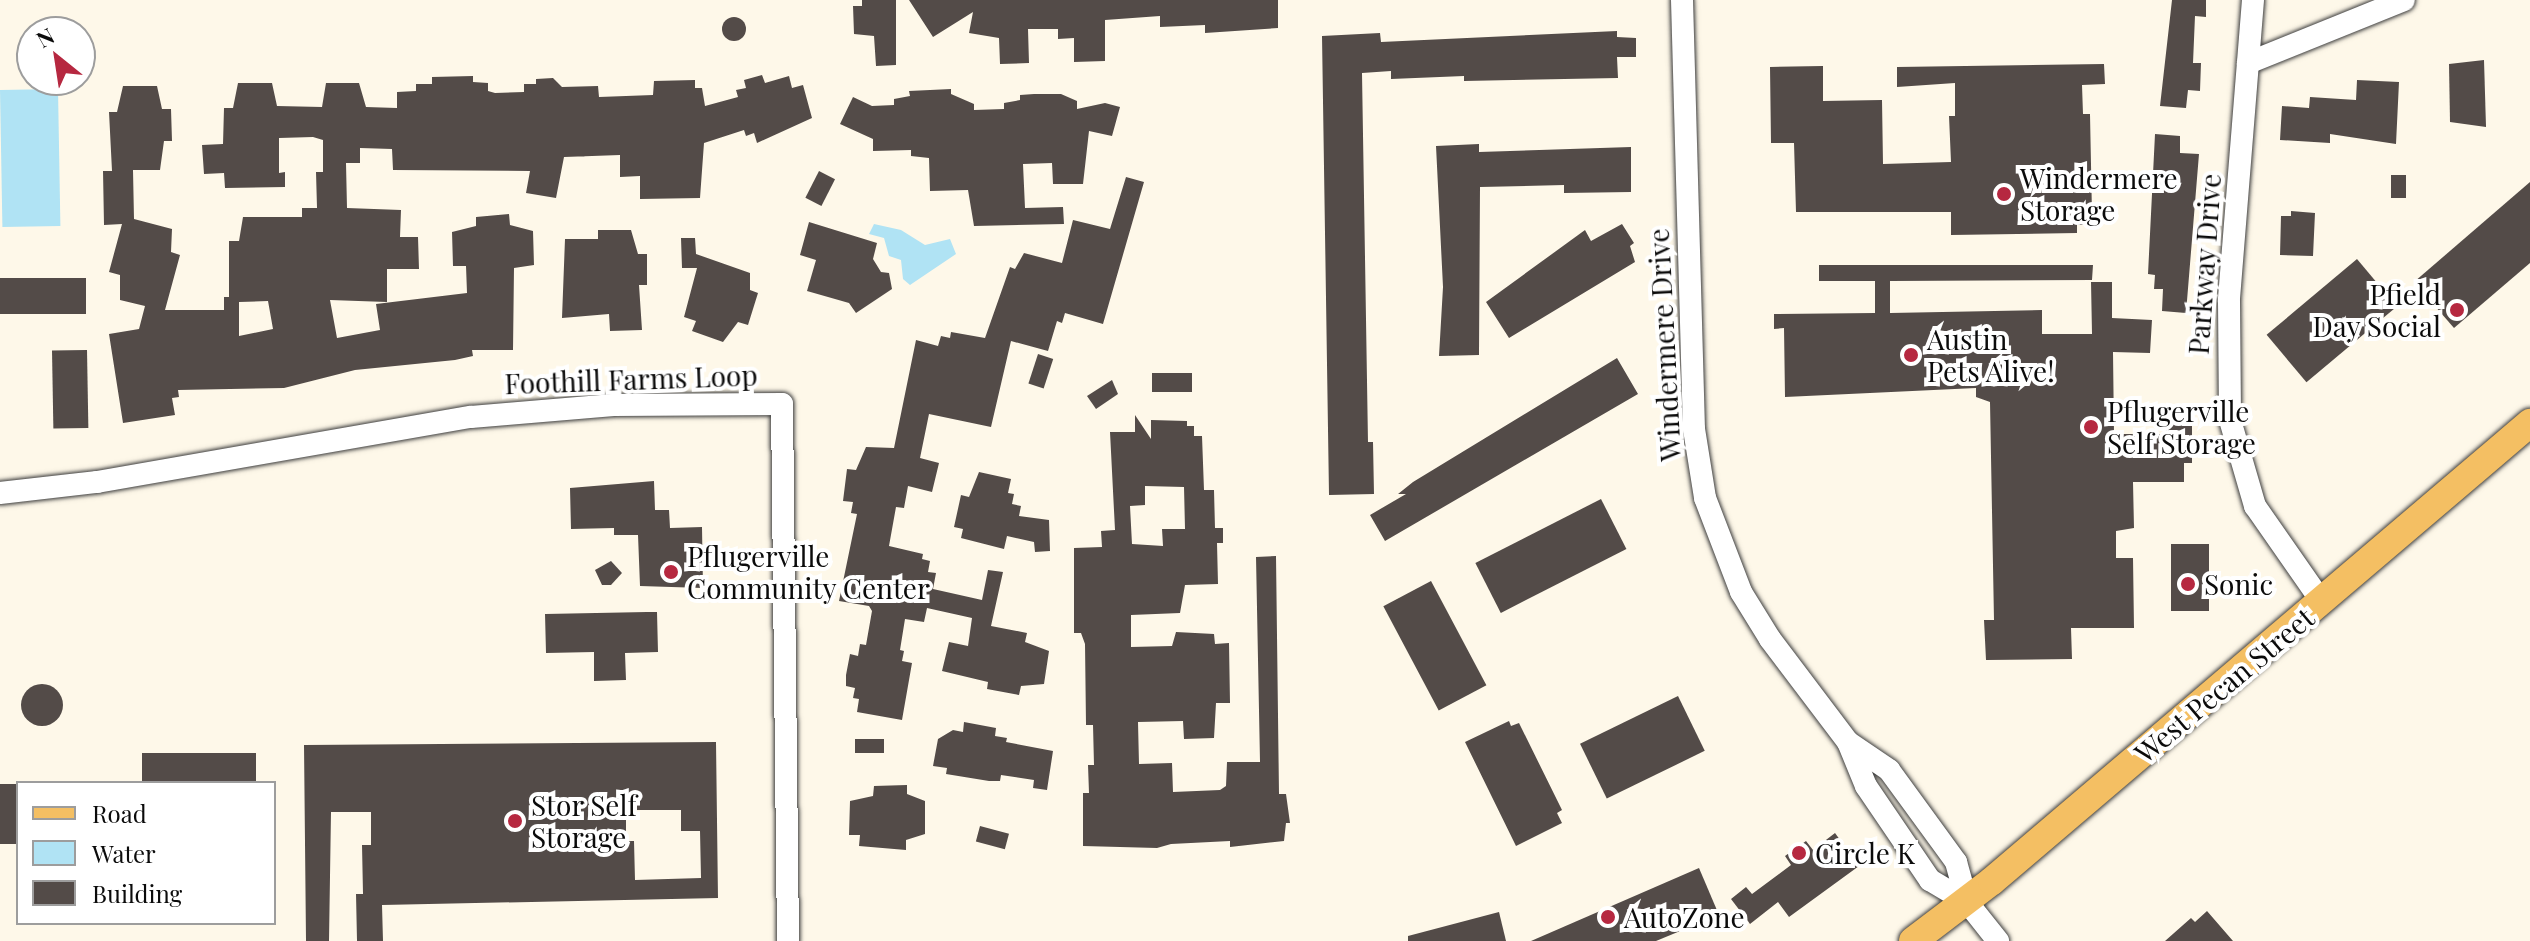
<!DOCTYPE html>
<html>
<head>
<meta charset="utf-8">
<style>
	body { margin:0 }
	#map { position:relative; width:2530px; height:941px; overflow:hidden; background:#fef8e9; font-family:"Playfair Display",serif }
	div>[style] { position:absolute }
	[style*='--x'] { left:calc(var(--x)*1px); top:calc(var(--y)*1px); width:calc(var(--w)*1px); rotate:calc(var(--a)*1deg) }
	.water>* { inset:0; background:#b0e3f4; transform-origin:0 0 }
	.building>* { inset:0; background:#534b48; transform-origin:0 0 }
	.round { border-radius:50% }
	.roads { filter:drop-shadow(0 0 2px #3e3e3e) drop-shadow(0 0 2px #3e3e3e) }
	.minor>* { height:22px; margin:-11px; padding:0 11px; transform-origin:11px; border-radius:11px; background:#fff }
	.major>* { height:28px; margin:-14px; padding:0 14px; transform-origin:14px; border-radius:14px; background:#f4bf63 }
	.dots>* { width:22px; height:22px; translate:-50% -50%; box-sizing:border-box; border:4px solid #fff; border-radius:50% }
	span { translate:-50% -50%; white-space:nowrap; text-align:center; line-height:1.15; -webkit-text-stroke:8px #fff; paint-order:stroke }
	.poi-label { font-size:28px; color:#0b0b0b }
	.left { translate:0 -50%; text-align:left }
	.right { translate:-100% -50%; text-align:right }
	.street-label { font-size:28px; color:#0b0b0b }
	.legend { position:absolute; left:16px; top:781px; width:260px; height:144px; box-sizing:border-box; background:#fff; border:2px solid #9d9d9d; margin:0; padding:10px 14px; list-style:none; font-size:24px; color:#0b0b0b }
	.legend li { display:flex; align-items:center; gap:16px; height:40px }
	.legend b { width:40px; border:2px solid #9d9d9d }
	.north { position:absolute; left:16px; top:16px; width:80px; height:80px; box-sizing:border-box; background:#fff; border:2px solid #9d9d9d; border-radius:50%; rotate:330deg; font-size:22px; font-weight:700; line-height:32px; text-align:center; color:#0b0b0b }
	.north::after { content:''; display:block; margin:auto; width:28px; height:36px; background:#b62840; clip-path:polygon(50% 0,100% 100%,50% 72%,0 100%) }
</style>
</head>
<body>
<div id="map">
	<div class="water">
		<div style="left:58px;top:89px;width:137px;height:58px;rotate:89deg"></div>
		<div style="clip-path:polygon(874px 224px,901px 230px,925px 245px,950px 239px,956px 254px,910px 285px,903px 279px,901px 260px,889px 256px,884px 238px,869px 234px)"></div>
	</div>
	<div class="building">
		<div style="clip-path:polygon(862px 0,896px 0,896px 65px,876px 66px,874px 36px,854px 34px,853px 6px,862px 6px)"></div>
		<div style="clip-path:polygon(909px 0,1278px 0,1278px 28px,1205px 33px,1205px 25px,1160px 27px,1160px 16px,1105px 20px,1105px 61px,1074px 62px,1074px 38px,1058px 39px,1058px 29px,1028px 29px,1029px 63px,1000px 64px,999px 38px,969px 33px,973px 12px,933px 37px)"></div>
		<div style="clip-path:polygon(2172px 0,2206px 0,2206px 17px,2195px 16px,2193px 63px,2201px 63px,2200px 91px,2188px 90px,2186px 108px,2160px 106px)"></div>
		<div class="round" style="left:722px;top:17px;width:24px;height:24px"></div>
		<div style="clip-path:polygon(1617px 31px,1617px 37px,1636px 38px,1636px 57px,1617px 57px,1618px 78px,1464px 81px,1464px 76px,1391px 79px,1391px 71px,1362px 73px,1368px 442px,1373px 442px,1374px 494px,1329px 495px,1322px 36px,1380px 33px,1381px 42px)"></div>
		<div style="clip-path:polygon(2484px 60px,2486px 127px,2450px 122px,2449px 64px)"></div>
		<div style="clip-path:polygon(2104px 64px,2105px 84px,2082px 85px,2083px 114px,2090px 114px,2092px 215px,2085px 215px,2085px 225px,2077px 225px,2077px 233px,1951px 235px,1951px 212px,1796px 212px,1794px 143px,1771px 143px,1770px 67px,1823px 66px,1823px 101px,1882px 100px,1883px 164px,1951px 162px,1949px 116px,1955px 116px,1955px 83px,1897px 87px,1897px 67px)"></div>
		<div style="clip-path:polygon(evenodd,762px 75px,765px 83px,789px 76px,792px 88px,803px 85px,812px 118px,757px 143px,754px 133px,746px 136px,744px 130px,704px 143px,700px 198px,640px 199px,640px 176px,620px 177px,620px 155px,564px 157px,556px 198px,526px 193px,530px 171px,393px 170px,392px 149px,360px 148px,360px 163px,346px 163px,347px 208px,401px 210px,400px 237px,418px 237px,419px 269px,387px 269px,387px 302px,330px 300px,337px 338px,380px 330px,376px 304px,467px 293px,466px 266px,453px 266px,452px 232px,476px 226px,476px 217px,509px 214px,510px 225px,533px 231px,534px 265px,514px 268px,513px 350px,472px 350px,473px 356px,455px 360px,355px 370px,284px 388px,178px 390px,179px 397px,172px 398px,175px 415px,123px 423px,109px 334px,139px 329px,145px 306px,120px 300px,120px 275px,109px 272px,122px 224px,104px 225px,103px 171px,112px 171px,109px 112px,117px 112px,123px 86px,157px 86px,162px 109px,171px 109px,172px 141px,164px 141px,160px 170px,133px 170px,134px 219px,172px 229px,171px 252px,180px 255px,165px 310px,224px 310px,224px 297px,229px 297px,229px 241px,239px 241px,243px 217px,302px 217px,302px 208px,317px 208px,316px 172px,323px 172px,323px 140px,313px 137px,279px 138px,279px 173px,285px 172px,285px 187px,225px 188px,224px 173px,204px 174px,202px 145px,223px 144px,224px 108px,233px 108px,238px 83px,272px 83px,277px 106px,322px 107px,326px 83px,359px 83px,366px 107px,397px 108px,397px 92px,416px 91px,416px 84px,432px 84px,432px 77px,473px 76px,473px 82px,488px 83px,488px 91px,495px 93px,524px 92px,524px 84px,536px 84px,536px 79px,553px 78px,562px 87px,598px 86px,599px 97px,653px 95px,654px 81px,695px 80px,695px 88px,702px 88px,705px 106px,738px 97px,736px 90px,746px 88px,744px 80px,762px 75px,268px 301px,273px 329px,239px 336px,239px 302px,268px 301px)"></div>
		<div style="clip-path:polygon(2357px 80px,2399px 82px,2396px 144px,2330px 134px,2330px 143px,2280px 140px,2282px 106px,2309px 108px,2310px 97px,2356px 100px)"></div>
		<div style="clip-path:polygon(951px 89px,951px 94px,974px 104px,974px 110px,1004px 109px,1004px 103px,1020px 100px,1020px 95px,1034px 94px,1061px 94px,1077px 101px,1077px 109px,1105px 103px,1120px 107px,1112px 136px,1089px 131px,1083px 184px,1053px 184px,1052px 163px,1023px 164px,1025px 208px,1063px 207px,1064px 224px,974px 226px,968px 190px,930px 191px,929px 158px,911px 156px,911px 150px,873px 151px,873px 139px,840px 124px,853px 97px,872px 106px,894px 105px,894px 99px,910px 96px,909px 91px)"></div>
		<div style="clip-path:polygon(2155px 134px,2180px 136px,2180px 153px,2199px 154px,2186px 313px,2162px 311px,2163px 289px,2154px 289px,2155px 275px,2148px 274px)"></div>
		<div style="clip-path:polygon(1479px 144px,1479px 152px,1631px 147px,1631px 192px,1564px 193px,1564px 185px,1480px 187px,1479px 355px,1439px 356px,1443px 287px,1436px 146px)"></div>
		<div style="left:819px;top:171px;width:18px;height:30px;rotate:27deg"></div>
		<div style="left:2391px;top:175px;width:15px;height:23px"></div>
		<div style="clip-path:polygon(1126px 177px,1144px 182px,1103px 324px,1065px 313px,1062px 323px,1057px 321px,1048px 351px,1011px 341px,991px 427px,929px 414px,920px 458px,939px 463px,932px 492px,908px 486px,904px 508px,896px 507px,889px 546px,923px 554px,922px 559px,930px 561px,928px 572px,936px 573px,933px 589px,982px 600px,988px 570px,1003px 572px,991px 626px,1027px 633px,1025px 642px,1049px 651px,1044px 684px,1021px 686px,1019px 695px,987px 689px,988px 682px,942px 671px,949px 642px,968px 646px,972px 618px,927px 608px,924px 622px,905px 619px,900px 650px,904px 651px,902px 661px,912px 663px,902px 720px,857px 712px,859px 699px,853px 698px,855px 688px,846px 686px,846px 675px,850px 654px,858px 656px,860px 644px,866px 645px,872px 611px,869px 606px,839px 601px,857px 514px,851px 513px,853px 502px,843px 501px,847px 469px,856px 470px,866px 447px,894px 448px,916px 340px,938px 346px,941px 336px,950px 338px,951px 332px,985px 338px,1010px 267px,1015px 269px,1024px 253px,1062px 263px,1073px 220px,1110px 229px)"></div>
		<div style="clip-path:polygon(2530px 182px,2530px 263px,2454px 328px,2414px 282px)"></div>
		<div style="clip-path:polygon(2291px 211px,2315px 213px,2313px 256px,2280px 255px,2281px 216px,2291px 216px)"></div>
		<div style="clip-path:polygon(809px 222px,877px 243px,873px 259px,881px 272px,889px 273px,892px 289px,856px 313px,849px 303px,807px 291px,816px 260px,800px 255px)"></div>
		<div style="clip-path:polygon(1622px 224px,1634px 243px,1630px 246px,1635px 262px,1509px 338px,1486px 302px,1585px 230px,1591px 241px)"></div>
		<div style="clip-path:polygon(598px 230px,631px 230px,638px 254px,647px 254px,647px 285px,639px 285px,642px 330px,610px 331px,609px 314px,562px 318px,565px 239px,598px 239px)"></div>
		<div style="clip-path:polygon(681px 238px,695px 238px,696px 254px,750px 273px,750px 290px,758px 293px,748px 325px,738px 322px,723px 342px,692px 331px,696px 321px,684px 317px,697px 268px,682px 268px)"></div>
		<div style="left:2357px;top:259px;width:62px;height:118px;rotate:50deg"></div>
		<div style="clip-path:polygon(1819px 265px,2093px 265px,2092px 280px,1890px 281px,1890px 313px,2042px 310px,2042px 334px,2092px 334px,2091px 282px,2112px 282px,2112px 318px,2152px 320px,2150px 353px,2113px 352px,2114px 434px,2164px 434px,2170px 422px,2192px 422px,2192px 463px,2184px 463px,2184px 482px,2133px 482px,2134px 528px,2116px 531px,2116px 558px,2133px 558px,2134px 628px,2071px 628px,2072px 659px,1986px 660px,1984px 620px,1994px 620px,1990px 402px,1976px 397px,1976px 388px,1785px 397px,1784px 328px,1774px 329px,1774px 314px,1875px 313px,1875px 281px,1819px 281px)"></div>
		<div style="left:86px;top:278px;width:36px;height:86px;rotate:90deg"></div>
		<div style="left:87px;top:350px;width:78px;height:35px;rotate:89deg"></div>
		<div style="left:1038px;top:354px;width:16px;height:31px;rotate:18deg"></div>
		<div style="clip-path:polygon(1617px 358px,1638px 394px,1385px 541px,1370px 515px,1406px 494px,1398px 494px,1413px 482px)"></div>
		<div style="left:1152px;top:373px;width:40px;height:19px"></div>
		<div style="clip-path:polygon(1112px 380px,1118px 394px,1096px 409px,1087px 396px)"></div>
		<div style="clip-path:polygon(evenodd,1135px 415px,1151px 439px,1151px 420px,1187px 421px,1187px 426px,1194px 426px,1194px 436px,1202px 436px,1204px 490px,1214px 490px,1215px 528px,1223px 528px,1223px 543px,1217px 543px,1218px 584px,1185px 585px,1180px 613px,1131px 615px,1131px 647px,1172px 646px,1176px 632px,1214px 634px,1215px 644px,1229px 643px,1230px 703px,1216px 703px,1214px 738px,1184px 739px,1183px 721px,1138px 722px,1139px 764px,1172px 763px,1173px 792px,1220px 790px,1226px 786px,1227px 762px,1260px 762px,1256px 557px,1276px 556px,1279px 794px,1286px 794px,1290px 823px,1286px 823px,1284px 841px,1230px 847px,1230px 841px,1171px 844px,1157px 848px,1083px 846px,1083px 793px,1089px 793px,1088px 765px,1094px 765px,1093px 725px,1086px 725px,1085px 644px,1081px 633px,1074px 633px,1074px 548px,1102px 547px,1101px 531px,1115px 530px,1110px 432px,1135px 432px,1135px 415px,1145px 486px,1184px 487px,1185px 529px,1162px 529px,1163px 546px,1132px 544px,1130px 506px,1145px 505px,1145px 486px)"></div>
		<div style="clip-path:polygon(979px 472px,1011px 479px,1008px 493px,1014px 494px,1012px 504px,1021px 506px,1019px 516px,1049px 520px,1050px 551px,1035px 552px,1034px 542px,1007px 536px,1004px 549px,961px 538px,963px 529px,954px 527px,961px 495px,969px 497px)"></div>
		<div style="clip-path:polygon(654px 481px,655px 510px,669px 510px,670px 528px,702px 527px,703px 588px,640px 586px,638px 535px,614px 535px,614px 528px,571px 529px,570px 488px)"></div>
		<div style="left:1601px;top:499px;width:56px;height:141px;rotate:63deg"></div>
		<div style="left:2171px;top:544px;width:38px;height:67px"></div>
		<div style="clip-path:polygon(611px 561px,622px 573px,611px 585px,602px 585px,595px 570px)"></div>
		<div style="left:1431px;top:581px;width:118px;height:54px;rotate:62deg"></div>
		<div style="clip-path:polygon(647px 612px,657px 612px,658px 652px,625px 653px,626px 680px,594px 681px,594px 652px,546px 653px,545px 614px)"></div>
		<div class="round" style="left:21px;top:684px;width:42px;height:42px"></div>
		<div style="left:1678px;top:696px;width:61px;height:109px;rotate:64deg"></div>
		<div style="clip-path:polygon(1509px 721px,1511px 726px,1519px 723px,1562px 810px,1557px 813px,1562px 823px,1516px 846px,1465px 742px)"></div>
		<div style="clip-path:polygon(964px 722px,996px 728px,995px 736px,1007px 738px,1006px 742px,1053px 751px,1047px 790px,1033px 788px,1034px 780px,1001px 775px,1000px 781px,989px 781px,946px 774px,947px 768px,933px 766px,938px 739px,953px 730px,963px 732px)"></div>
		<div style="left:855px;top:739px;width:29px;height:14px"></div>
		<div style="clip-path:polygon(evenodd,716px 742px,718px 898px,382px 905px,383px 941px,357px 941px,356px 894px,363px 894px,362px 845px,371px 845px,371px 812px,331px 812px,329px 941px,306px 941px,304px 745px,716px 742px,626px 810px,681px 810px,681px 831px,700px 831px,701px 878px,635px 880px,634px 841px,626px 841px,626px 810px)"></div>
		<div style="left:256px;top:753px;width:30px;height:114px;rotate:90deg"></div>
		<div style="left:0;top:784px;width:18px;height:60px"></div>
		<div style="clip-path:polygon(907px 785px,907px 794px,925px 801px,925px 834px,906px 840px,906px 850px,859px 846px,860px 835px,849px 835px,850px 801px,873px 796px,874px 786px)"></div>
		<div style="left:980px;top:826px;width:30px;height:16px;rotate:15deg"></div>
		<div style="clip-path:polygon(1835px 833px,1859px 866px,1789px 917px,1778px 902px,1750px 924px,1731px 899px,1746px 887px,1752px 894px,1791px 865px,1785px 856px,1806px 841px,1813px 850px)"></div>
		<div style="clip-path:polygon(1699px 868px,1719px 915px,1656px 941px,1531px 941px)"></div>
		<div style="clip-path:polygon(2207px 911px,2233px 941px,2165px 941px,2191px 918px,2195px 922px)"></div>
		<div style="clip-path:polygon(1499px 912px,1506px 941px,1408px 941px,1408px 936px)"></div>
	</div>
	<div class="roads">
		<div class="minor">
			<div style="--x:1682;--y:0;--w:429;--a:88.4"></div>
			<div style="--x:1694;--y:429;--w:70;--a:80.9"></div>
			<div style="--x:1705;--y:498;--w:101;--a:69"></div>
			<div style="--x:1741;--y:592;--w:55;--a:58.3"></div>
			<div style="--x:1770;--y:639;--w:129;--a:52.9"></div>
			<div style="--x:1848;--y:742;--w:48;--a:67.8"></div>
			<div style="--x:1866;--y:786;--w:114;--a:55.8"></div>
			<div style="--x:1930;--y:880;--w:43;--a:30.7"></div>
			<div style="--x:2253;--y:0;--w:302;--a:94.6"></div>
			<div style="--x:2229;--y:301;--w:119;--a:89.5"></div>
			<div style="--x:2230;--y:420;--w:90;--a:73.8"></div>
			<div style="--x:2255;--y:506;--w:117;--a:55.1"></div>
			<div style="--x:2248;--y:63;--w:168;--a:-22"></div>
			<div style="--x:0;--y:493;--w:98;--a:-6.5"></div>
			<div style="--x:97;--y:482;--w:380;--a:-9.9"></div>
			<div style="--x:471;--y:417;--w:143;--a:-4.8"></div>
			<div style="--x:613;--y:405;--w:169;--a:-0.3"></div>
			<div style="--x:782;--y:404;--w:537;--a:89.36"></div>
			<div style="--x:1848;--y:742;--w:50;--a:34.3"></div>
			<div style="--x:1889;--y:770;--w:114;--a:53.9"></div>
			<div style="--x:1956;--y:862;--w:41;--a:74.6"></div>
			<div style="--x:1967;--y:902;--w:50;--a:51.5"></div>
		</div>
		<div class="major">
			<div style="--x:1913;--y:941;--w:99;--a:-37.2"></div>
			<div style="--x:1992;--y:881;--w:707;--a:-40.41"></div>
		</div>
	</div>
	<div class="dots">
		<div style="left:2004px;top:194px;background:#b62840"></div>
		<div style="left:2457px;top:310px;background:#b62840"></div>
		<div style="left:1911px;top:355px;background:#b62840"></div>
		<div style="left:2091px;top:427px;background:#b62840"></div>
		<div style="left:671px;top:572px;background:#b62840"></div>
		<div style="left:2188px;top:584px;background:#b62840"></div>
		<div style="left:515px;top:821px;background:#b62840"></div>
		<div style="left:1799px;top:853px;background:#b62840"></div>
		<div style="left:1608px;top:917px;background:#b62840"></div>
	</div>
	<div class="poi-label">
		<span class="left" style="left:2020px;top:194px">Windermere<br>Storage</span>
		<span class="right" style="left:2441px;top:310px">Pfield<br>Day Social</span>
		<span class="left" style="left:1927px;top:355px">Austin<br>Pets Alive!</span>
		<span class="left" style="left:2107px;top:427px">Pflugerville<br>Self Storage</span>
		<span class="left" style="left:687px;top:572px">Pflugerville<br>Community Center</span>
		<span class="left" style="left:2204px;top:584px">Sonic</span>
		<span class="left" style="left:531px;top:821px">Stor Self<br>Storage</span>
		<span class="left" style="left:1815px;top:853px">Circle K</span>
		<span class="left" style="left:1624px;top:917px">AutoZone</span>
	</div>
	<div class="street-label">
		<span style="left:2204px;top:264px;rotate:-86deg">Parkway Drive</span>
		<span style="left:1664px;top:345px;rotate:-93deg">Windermere Drive</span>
		<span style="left:631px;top:379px;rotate:-2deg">Foothill Farms Loop</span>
		<span style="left:2224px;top:685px;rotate:-40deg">West Pecan Street</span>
	</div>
	<ul class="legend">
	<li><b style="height:10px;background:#f4bf63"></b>Road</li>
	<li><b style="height:22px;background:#b0e3f4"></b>Water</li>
	<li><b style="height:22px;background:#534b48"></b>Building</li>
	</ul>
	<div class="north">N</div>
</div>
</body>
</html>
